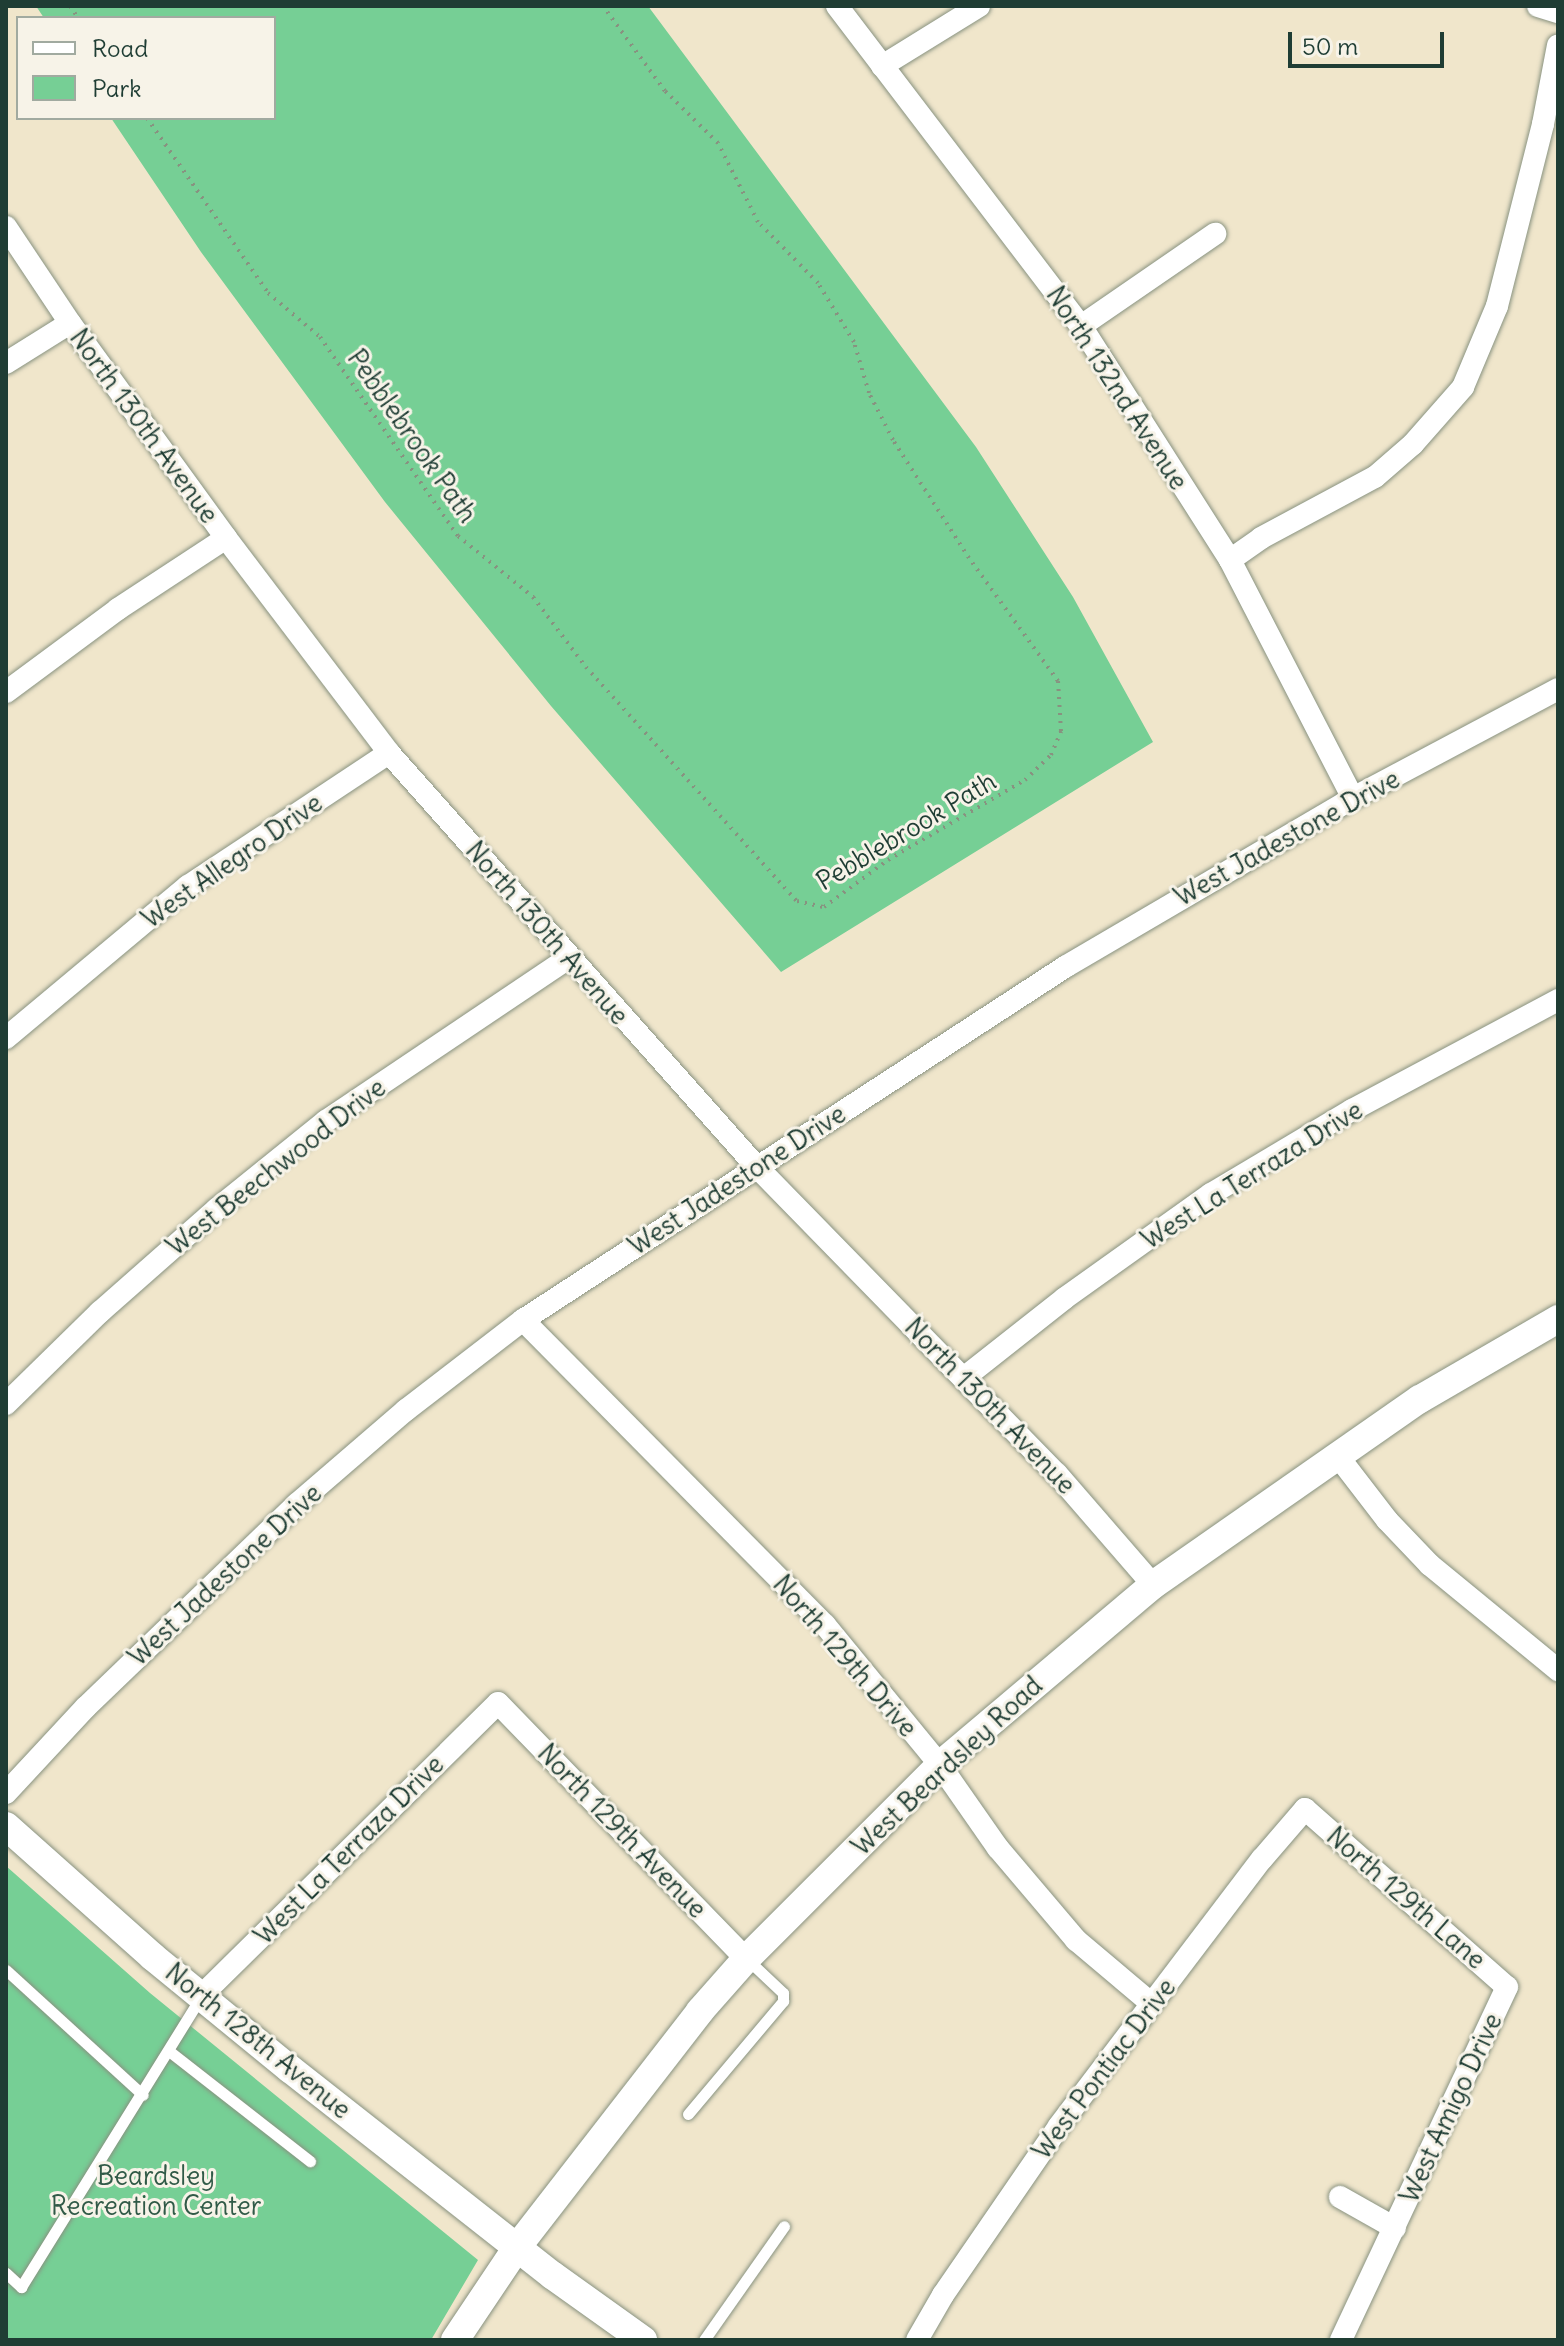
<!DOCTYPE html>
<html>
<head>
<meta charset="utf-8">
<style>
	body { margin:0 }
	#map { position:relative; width:1564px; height:2346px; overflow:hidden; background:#f0e6cb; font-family:Delius,sans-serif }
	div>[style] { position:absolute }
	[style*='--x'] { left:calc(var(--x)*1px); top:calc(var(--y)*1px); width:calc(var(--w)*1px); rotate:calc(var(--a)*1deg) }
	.green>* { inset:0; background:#76cf95 }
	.path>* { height:4px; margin-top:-2px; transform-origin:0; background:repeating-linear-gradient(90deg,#889280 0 2px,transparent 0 8px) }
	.roads { filter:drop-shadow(0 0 2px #889280) drop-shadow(0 0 2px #889280) }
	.service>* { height:11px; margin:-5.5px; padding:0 5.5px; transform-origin:5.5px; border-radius:5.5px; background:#fff }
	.minor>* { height:22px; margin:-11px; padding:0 11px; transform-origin:11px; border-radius:11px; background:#fff }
	.tertiary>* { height:28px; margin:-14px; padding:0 14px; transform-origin:14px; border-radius:14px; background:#fff }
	span { translate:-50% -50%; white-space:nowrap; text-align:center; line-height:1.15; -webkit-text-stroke:6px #f7f3e8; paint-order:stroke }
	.street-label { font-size:26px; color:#1f3d34 }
	.park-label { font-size:26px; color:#305a47 }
	.frame { position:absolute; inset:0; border:8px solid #1f3d34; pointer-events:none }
	.legend { position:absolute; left:16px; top:16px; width:260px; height:104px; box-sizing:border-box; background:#f7f3e8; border:2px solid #a1aaa0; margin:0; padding:10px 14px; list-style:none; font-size:24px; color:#1f3d34 }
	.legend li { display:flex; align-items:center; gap:16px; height:40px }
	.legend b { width:40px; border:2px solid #a1aaa0 }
	.scale { position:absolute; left:1288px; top:32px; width:156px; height:36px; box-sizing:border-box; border:4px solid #1f3d34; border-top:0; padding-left:10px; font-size:24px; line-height:28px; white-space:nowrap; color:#1f3d34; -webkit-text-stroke:6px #f7f3e8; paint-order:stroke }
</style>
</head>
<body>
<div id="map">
	<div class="green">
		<div style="clip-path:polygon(36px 6px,648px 6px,976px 447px,1073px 597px,1153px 742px,781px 972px,551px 706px,385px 502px,201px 252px,111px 118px,274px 118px,274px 18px,44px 18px)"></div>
		<div style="clip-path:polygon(6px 1866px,150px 1993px,478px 2260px,431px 2340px,6px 2340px)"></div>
	</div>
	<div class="path">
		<div style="--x:70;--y:6;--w:14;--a:56"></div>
		<div style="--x:147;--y:118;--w:213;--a:55.3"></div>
		<div style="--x:268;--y:293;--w:68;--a:40.2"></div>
		<div style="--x:320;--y:337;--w:242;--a:55.3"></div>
		<div style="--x:458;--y:536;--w:97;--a:39.1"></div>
		<div style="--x:533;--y:597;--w:88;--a:52.9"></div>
		<div style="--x:586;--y:667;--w:315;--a:48"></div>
		<div style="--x:797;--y:901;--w:28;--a:13"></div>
		<div style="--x:824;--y:907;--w:79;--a:-36.3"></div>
		<div style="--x:888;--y:860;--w:159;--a:-30.3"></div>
		<div style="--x:1025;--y:780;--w:36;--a:-44"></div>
		<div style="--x:1051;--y:755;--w:26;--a:-67"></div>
		<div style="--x:1061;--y:731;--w:50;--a:-93.4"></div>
		<div style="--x:1058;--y:681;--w:152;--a:-125.9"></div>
		<div style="--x:969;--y:558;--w:140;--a:-122.8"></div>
		<div style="--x:893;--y:440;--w:53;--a:-117.1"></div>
		<div style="--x:869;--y:393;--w:53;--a:-106.4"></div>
		<div style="--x:854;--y:342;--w:69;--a:-121.4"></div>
		<div style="--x:818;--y:283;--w:86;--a:-134.5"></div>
		<div style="--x:758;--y:222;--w:89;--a:-116.9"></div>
		<div style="--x:718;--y:143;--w:74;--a:-135.5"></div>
		<div style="--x:665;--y:91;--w:105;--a:-126.1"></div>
	</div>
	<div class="roads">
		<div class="service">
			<div style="--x:6;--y:1970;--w:185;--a:42.4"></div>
			<div style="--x:169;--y:2051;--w:179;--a:38"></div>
			<div style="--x:688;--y:2114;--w:148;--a:-49.9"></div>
			<div style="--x:783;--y:2001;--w:8;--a:-90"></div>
			<div style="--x:783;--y:1993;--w:50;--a:-136.6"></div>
			<div style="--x:6;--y:2273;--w:21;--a:43"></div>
			<div style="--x:21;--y:2287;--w:341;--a:-58.2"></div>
			<div style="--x:704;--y:2340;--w:139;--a:-54.9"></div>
		</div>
		<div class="minor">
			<div style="--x:837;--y:6;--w:402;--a:52.7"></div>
			<div style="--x:1081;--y:326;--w:277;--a:57.5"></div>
			<div style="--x:1230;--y:560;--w:268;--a:62.7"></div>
			<div style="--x:1538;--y:6;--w:21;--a:17"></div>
			<div style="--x:882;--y:66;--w:114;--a:-31.7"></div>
			<div style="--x:6;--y:227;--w:115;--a:56.3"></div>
			<div style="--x:70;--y:323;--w:266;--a:54"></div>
			<div style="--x:226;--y:538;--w:270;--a:52.8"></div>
			<div style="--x:389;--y:753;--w:553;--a:48.38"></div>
			<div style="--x:756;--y:1166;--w:431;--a:45.7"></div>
			<div style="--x:1057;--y:1474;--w:147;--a:49.1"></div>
			<div style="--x:1081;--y:326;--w:163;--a:-34.5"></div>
			<div style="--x:6;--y:363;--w:75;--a:-32"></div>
			<div style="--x:1230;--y:560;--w:38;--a:-35"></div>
			<div style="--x:1261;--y:538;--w:129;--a:-28.2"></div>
			<div style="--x:1375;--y:477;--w:50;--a:-41"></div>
			<div style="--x:1413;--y:444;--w:76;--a:-48.7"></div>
			<div style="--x:1463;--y:387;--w:88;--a:-67.2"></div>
			<div style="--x:1497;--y:306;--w:188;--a:-75.8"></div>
			<div style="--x:1543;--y:124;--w:80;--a:-79.2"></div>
			<div style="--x:6;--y:692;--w:139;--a:-36.5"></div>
			<div style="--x:118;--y:609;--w:129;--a:-33.3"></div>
			<div style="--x:6;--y:1038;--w:237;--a:-39.9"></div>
			<div style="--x:188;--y:886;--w:241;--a:-33.5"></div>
			<div style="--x:523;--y:1320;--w:429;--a:45.3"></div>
			<div style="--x:825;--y:1625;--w:181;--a:50.6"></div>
			<div style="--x:940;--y:1765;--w:101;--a:55.1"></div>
			<div style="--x:998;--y:1848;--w:121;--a:49.7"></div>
			<div style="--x:1076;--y:1940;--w:99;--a:40.1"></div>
			<div style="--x:965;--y:1377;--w:127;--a:-38.3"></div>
			<div style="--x:1065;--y:1298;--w:179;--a:-35.5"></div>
			<div style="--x:1211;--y:1194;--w:164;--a:-30.8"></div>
			<div style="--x:1352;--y:1110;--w:234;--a:-28.1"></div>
			<div style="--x:6;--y:1404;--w:132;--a:-44.4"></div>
			<div style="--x:100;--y:1312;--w:156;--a:-41.4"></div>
			<div style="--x:217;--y:1209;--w:140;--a:-38.9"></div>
			<div style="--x:326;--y:1121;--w:293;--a:-33.9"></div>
			<div style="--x:1337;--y:1455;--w:82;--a:52.4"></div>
			<div style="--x:1387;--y:1520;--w:62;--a:46.3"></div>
			<div style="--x:1430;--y:1565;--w:166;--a:39.4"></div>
			<div style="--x:6;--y:1793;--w:117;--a:-47.1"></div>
			<div style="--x:86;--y:1707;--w:293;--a:-43.9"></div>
			<div style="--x:297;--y:1504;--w:144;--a:-40.8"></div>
			<div style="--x:406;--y:1410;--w:148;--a:-37.6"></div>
			<div style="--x:523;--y:1320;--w:647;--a:-33.08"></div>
			<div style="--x:1065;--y:967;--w:334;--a:-30.4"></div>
			<div style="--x:1353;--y:798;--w:232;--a:-28"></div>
			<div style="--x:201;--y:1996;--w:417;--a:-44.6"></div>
			<div style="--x:498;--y:1703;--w:356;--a:45.9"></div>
			<div style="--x:1340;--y:2197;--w:63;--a:29.4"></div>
			<div style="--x:917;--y:2340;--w:52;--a:-60"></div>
			<div style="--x:943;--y:2295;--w:205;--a:-55.5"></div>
			<div style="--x:1059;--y:2126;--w:335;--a:-52.8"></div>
			<div style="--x:1262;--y:1859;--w:66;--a:-49.3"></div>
			<div style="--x:1305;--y:1809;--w:269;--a:41.4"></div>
			<div style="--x:1507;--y:1987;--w:390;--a:115.2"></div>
		</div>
		<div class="tertiary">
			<div style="--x:6;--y:1826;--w:197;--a:41.7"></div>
			<div style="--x:153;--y:1957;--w:177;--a:39.3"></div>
			<div style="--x:290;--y:2069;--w:333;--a:38.2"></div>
			<div style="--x:552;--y:2275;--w:112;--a:35.5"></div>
			<div style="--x:455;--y:2340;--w:113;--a:-56.2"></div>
			<div style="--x:518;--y:2246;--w:297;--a:-52.2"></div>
			<div style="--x:700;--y:2011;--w:69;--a:-48.5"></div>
			<div style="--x:746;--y:1959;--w:274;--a:-45"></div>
			<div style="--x:940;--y:1765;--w:279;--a:-40.2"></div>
			<div style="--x:1153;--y:1585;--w:325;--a:-34.9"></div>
			<div style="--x:1420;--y:1399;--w:160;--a:-30.1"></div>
		</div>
	</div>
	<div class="street-label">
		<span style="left:1117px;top:388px;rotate:57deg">North 132nd Avenue</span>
		<span style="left:144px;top:426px;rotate:54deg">North 130th Avenue</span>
		<span style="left:412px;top:436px;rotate:55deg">Pebblebrook Path</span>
		<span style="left:906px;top:831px;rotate:-31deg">Pebblebrook Path</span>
		<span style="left:1287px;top:838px;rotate:-29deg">West Jadestone Drive</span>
		<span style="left:232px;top:861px;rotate:-35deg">West Allegro Drive</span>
		<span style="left:547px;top:933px;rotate:49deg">North 130th Avenue</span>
		<span style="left:276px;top:1167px;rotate:-38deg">West Beechwood Drive</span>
		<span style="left:1252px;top:1175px;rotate:-32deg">West La Terraza Drive</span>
		<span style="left:737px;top:1180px;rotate:-33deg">West Jadestone Drive</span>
		<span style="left:990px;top:1406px;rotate:46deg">North 130th Avenue</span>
		<span style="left:225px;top:1575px;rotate:-43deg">West Jadestone Drive</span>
		<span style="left:845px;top:1656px;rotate:49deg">North 129th Drive</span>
		<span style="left:947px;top:1766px;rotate:-43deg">West Beardsley Road</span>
		<span style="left:622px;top:1831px;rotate:46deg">North 129th Avenue</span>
		<span style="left:349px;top:1850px;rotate:-45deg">West La Terraza Drive</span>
		<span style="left:1406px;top:1898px;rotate:41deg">North 129th Lane</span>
		<span style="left:258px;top:2041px;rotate:39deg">North 128th Avenue</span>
		<span style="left:1104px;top:2069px;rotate:-53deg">West Pontiac Drive</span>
		<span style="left:1451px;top:2108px;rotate:-65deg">West Amigo Drive</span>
	</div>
	<div class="park-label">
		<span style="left:156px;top:2191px">Beardsley<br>Recreation Center</span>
	</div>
	<div class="frame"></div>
	<ul class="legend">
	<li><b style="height:10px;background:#fff"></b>Road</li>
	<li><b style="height:22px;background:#76cf95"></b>Park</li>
	</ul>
	<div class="scale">50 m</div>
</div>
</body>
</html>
